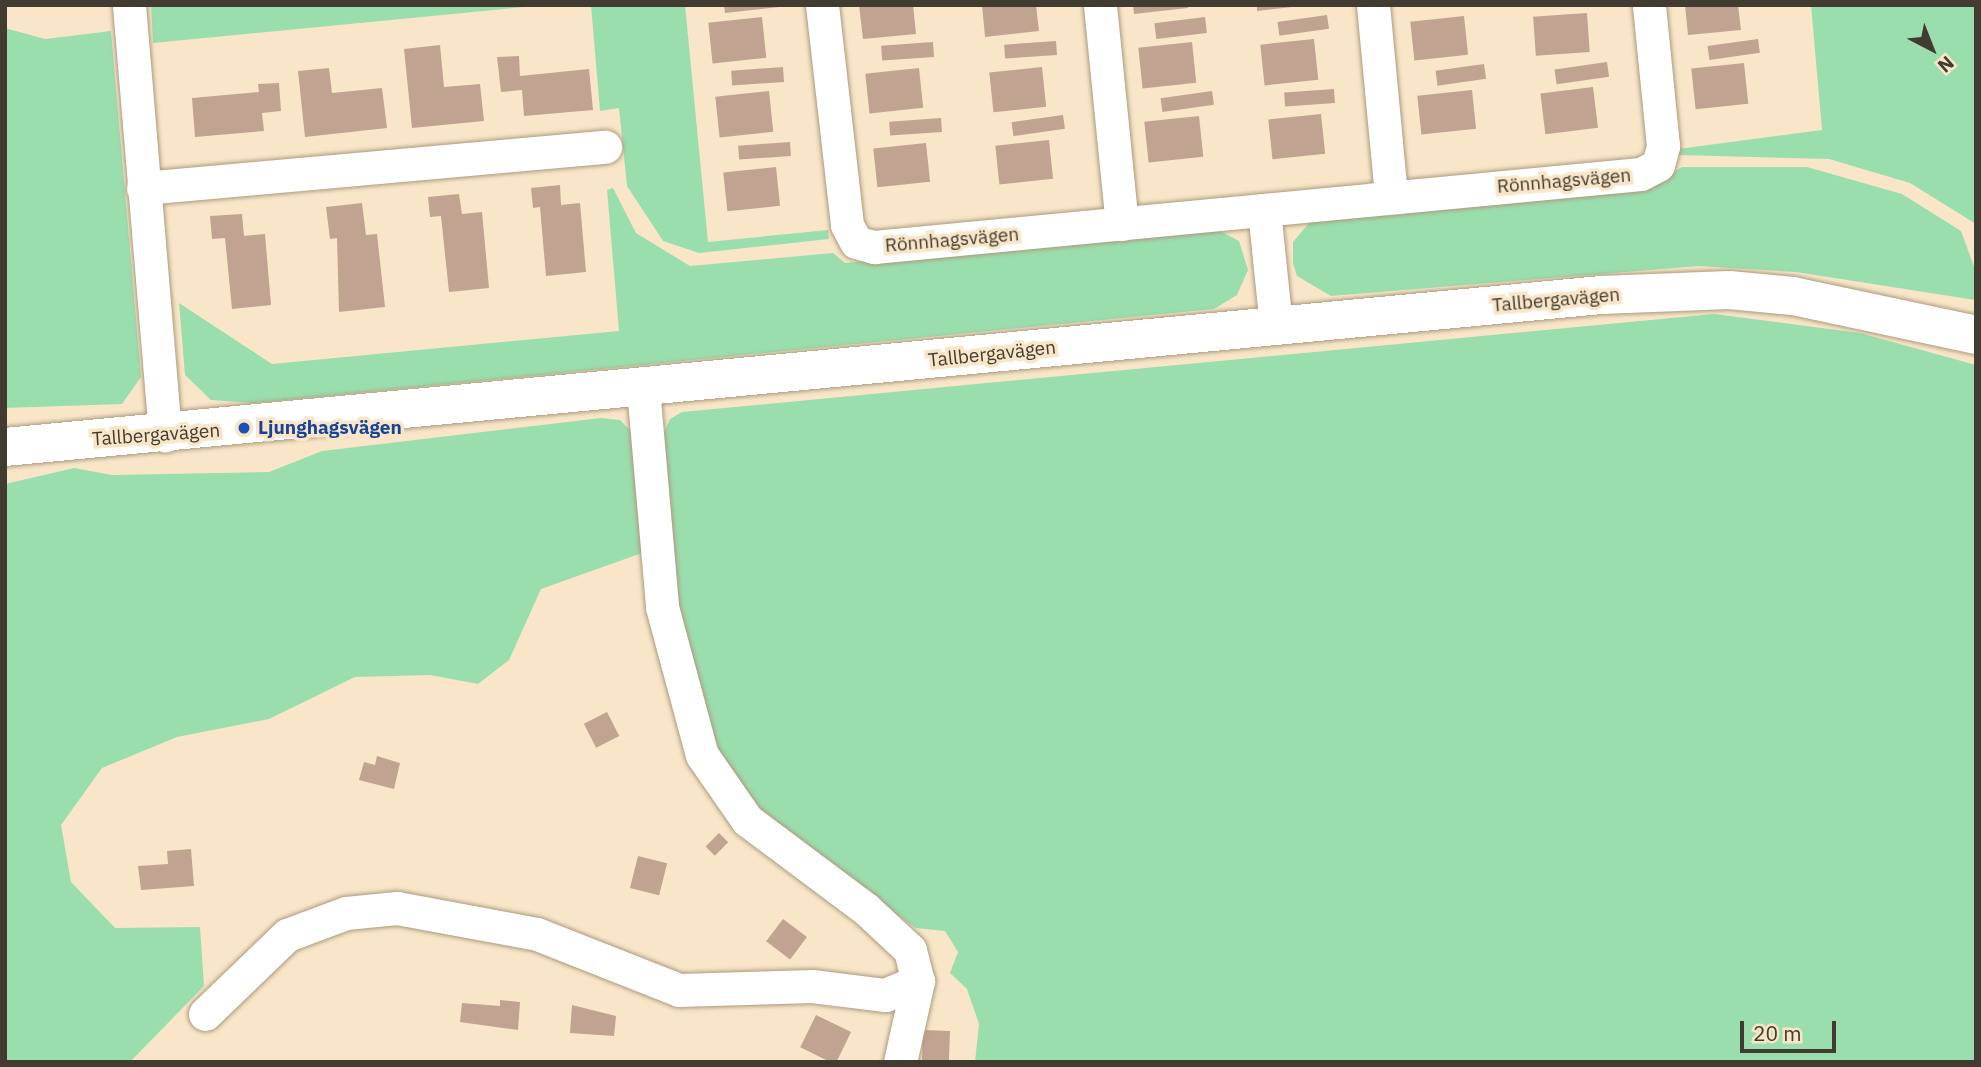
<!DOCTYPE html>
<html>
<head>
<meta charset="utf-8">
<style>
	body { margin:0 }
	#map { position:relative; width:1981px; height:1067px; overflow:hidden; background:#f9e6c9; font-family:"IBM Plex Sans",sans-serif }
	div>[style] { position:absolute }
	[style*='--x'] { left:calc(var(--x)*1px); top:calc(var(--y)*1px); width:calc(var(--w)*1px); rotate:calc(var(--a)*1deg) }
	.green>* { inset:0; background:#9bdeae }
	.building>* { inset:0; background:#c1a391; transform-origin:0 0 }
	.roads { filter:drop-shadow(0 0 2px #ac9a7f) drop-shadow(0 0 2px #ac9a7f) }
	.street>* { height:33px; margin:-16.5px; padding:0 16.5px; transform-origin:16.5px; border-radius:16.5px; background:#fff }
	.secondary>* { height:38px; margin:-19px; padding:0 19px; transform-origin:19px; border-radius:19px; background:#fff }
	.dots>* { width:19px; height:19px; translate:-50% -50%; box-sizing:border-box; border:4px solid #f9e6c9; border-radius:50% }
	span { translate:-50% -50%; white-space:nowrap; text-align:center; line-height:1.15; -webkit-text-stroke:7px #f9e6c9; paint-order:stroke }
	.street-label { font-size:19px; color:#423b2f }
	.transit-label { font-size:19px; color:#164399; font-weight:700 }
	.left { translate:0 -50%; text-align:left }
	.frame { position:absolute; inset:0; border:7px solid #423b2f; pointer-events:none }
	.north { position:absolute; left:1897px; top:14px; width:70px; height:70px; -webkit-text-stroke:5px #f9e6c9; paint-order:stroke; rotate:138deg; font-size:19px; font-weight:700; line-height:28px; text-align:center; color:#423b2f }
	.north::after { content:''; display:block; margin:auto; width:24px; height:32px; background:#423b2f; clip-path:polygon(50% 0,100% 100%,50% 72%,0 100%) }
	.scale { position:absolute; left:1740px; top:1021px; width:96px; height:32px; box-sizing:border-box; border:4px solid #423b2f; border-top:0; padding-left:9px; font-size:21px; line-height:24px; white-space:nowrap; color:#423b2f; -webkit-text-stroke:5px #f9e6c9; paint-order:stroke }
</style>
</head>
<body>
<div id="map">
	<div class="green">
		<div style="clip-path:polygon(151px 5px,545px 5px,153px 43px)"></div>
		<div style="clip-path:polygon(591px 5px,685px 5px,708px 242px,828px 230px,829px 239px,699px 253px,663px 241px,627px 186px,619px 108px,600px 111px)"></div>
		<div style="clip-path:polygon(1811px 5px,1976px 5px,1976px 224px,1910px 183px,1829px 159px,1679px 155px,1678px 149px,1822px 130px)"></div>
		<div style="clip-path:polygon(5px 28px,45px 39px,111px 31px,141px 377px,122px 404px,5px 408px)"></div>
		<div style="clip-path:polygon(1682px 167px,1807px 167px,1902px 194px,1961px 231px,1976px 272px,1975px 300px,1796px 272px,1699px 266px,1331px 296px,1297px 276px,1293px 263px,1293px 242px,1310px 222px,1650px 187px)"></div>
		<div style="clip-path:polygon(613px 188px,636px 233px,690px 266px,833px 253px,845px 263px,1214px 228px,1239px 241px,1248px 270px,1237px 295px,1214px 309px,254px 403px,211px 400px,185px 375px,179px 303px,272px 364px,619px 331px,607px 190px)"></div>
		<div style="clip-path:polygon(1714px 314px,1860px 333px,1976px 365px,1976px 1062px,975px 1062px,979px 1024px,967px 989px,950px 973px,958px 952px,945px 931px,916px 928px,777px 831px,715px 754px,680px 657px,663px 435px,670px 419px,682px 412px)"></div>
		<div style="clip-path:polygon(601px 418px,620px 420px,632px 432px,642px 553px,541px 589px,509px 660px,478px 684px,430px 675px,355px 677px,269px 719px,177px 737px,102px 768px,61px 825px,71px 882px,115px 928px,200px 927px,204px 986px,130px 1062px,5px 1062px,5px 484px,74px 468px,112px 475px,269px 472px,322px 451px)"></div>
	</div>
	<div class="building">
		<div style="clip-path:polygon(724px 5px,779px 5px,779px 7px,725px 13px)"></div>
		<div style="clip-path:polygon(859px 5px,913px 5px,916px 34px,863px 39px)"></div>
		<div style="clip-path:polygon(982px 5px,1036px 5px,1039px 31px,985px 37px)"></div>
		<div style="clip-path:polygon(1133px 5px,1188px 5px,1188px 8px,1134px 14px)"></div>
		<div style="clip-path:polygon(1257px 5px,1292px 5px,1292px 7px,1257px 11px)"></div>
		<div style="clip-path:polygon(1685px 5px,1738px 5px,1741px 30px,1688px 35px)"></div>
		<div style="left:1587px;top:13px;width:39px;height:54px;rotate:86deg"></div>
		<div style="left:1327px;top:15px;width:14px;height:50px;rotate:82deg"></div>
		<div style="left:1464px;top:16px;width:39px;height:54px;rotate:84deg"></div>
		<div style="left:762px;top:17px;width:41px;height:54px;rotate:84deg"></div>
		<div style="left:1205px;top:17px;width:16px;height:51px;rotate:83deg"></div>
		<div style="left:1314px;top:39px;width:41px;height:54px;rotate:84deg"></div>
		<div style="left:1758px;top:39px;width:14px;height:51px;rotate:82deg"></div>
		<div style="left:1056px;top:41px;width:14px;height:52px;rotate:86deg"></div>
		<div style="left:933px;top:42px;width:15px;height:52px;rotate:86deg"></div>
		<div style="left:1192px;top:42px;width:41px;height:54px;rotate:84deg"></div>
		<div style="clip-path:polygon(440px 45px,444px 87px,480px 84px,484px 121px,412px 128px,404px 49px)"></div>
		<div style="clip-path:polygon(519px 56px,520px 76px,589px 69px,593px 110px,524px 116px,522px 90px,501px 92px,497px 57px)"></div>
		<div style="left:1607px;top:62px;width:15px;height:53px;rotate:82deg"></div>
		<div style="left:1744px;top:63px;width:41px;height:53px;rotate:84deg"></div>
		<div style="left:1484px;top:64px;width:15px;height:49px;rotate:82deg"></div>
		<div style="left:783px;top:67px;width:15px;height:52px;rotate:86deg"></div>
		<div style="left:1042px;top:67px;width:40px;height:53px;rotate:84deg"></div>
		<div style="clip-path:polygon(329px 68px,332px 93px,382px 88px,387px 128px,305px 137px,298px 71px)"></div>
		<div style="left:919px;top:68px;width:40px;height:54px;rotate:84deg"></div>
		<div style="clip-path:polygon(279px 83px,281px 111px,262px 113px,264px 131px,195px 137px,192px 98px,259px 92px,258px 84px)"></div>
		<div style="left:1593px;top:87px;width:41px;height:53px;rotate:83deg"></div>
		<div style="left:1334px;top:89px;width:14px;height:50px;rotate:86deg"></div>
		<div style="left:1472px;top:90px;width:39px;height:55px;rotate:84deg"></div>
		<div style="left:769px;top:91px;width:41px;height:54px;rotate:84deg"></div>
		<div style="left:1212px;top:91px;width:14px;height:52px;rotate:82deg"></div>
		<div style="left:1321px;top:114px;width:40px;height:53px;rotate:84deg"></div>
		<div style="left:1063px;top:115px;width:14px;height:52px;rotate:82deg"></div>
		<div style="left:1199px;top:116px;width:41px;height:55px;rotate:84deg"></div>
		<div style="left:941px;top:118px;width:14px;height:52px;rotate:86deg"></div>
		<div style="left:1049px;top:140px;width:39px;height:54px;rotate:84deg"></div>
		<div style="left:790px;top:142px;width:14px;height:52px;rotate:86deg"></div>
		<div style="left:926px;top:143px;width:39px;height:53px;rotate:84deg"></div>
		<div style="left:776px;top:167px;width:39px;height:53px;rotate:84deg"></div>
		<div style="clip-path:polygon(560px 185px,561px 205px,580px 203px,586px 272px,546px 276px,540px 207px,533px 208px,531px 188px)"></div>
		<div style="clip-path:polygon(459px 194px,462px 214px,482px 212px,489px 288px,449px 292px,441px 216px,430px 217px,428px 197px)"></div>
		<div style="clip-path:polygon(362px 203px,366px 235px,377px 234px,385px 307px,339px 312px,337px 238px,330px 239px,326px 207px)"></div>
		<div style="clip-path:polygon(242px 214px,244px 236px,265px 234px,271px 305px,232px 309px,225px 238px,212px 239px,210px 216px)"></div>
		<div style="left:607px;top:712px;width:27px;height:26px;rotate:63deg"></div>
		<div style="clip-path:polygon(377px 756px,400px 763px,394px 789px,359px 780px,364px 762px,375px 765px)"></div>
		<div style="left:719px;top:833px;width:13px;height:19px;rotate:45deg"></div>
		<div style="clip-path:polygon(191px 849px,194px 886px,141px 890px,138px 866px,168px 864px,167px 851px)"></div>
		<div style="left:638px;top:856px;width:30px;height:33px;rotate:14deg"></div>
		<div style="left:783px;top:919px;width:30px;height:28px;rotate:37deg"></div>
		<div style="clip-path:polygon(500px 1000px,520px 1002px,518px 1030px,460px 1022px,462px 1003px,500px 1006px)"></div>
		<div style="clip-path:polygon(572px 1005px,616px 1016px,614px 1036px,570px 1033px)"></div>
		<div style="left:816px;top:1015px;width:39px;height:36px;rotate:26deg"></div>
		<div style="left:923px;top:1030px;width:27px;height:32px;rotate:2deg"></div>
	</div>
	<div class="roads">
		<div class="street">
			<div style="--x:129;--y:5;--w:432;--a:85.2"></div>
			<div style="--x:822;--y:5;--w:221;--a:83.5"></div>
			<div style="--x:847;--y:225;--w:19;--a:62"></div>
			<div style="--x:856;--y:242;--w:19;--a:16"></div>
			<div style="--x:874;--y:247;--w:770;--a:-5.44"></div>
			<div style="--x:1641;--y:174;--w:19;--a:-28"></div>
			<div style="--x:1658;--y:165;--w:20;--a:-75"></div>
			<div style="--x:1663;--y:146;--w:142;--a:-95.7"></div>
			<div style="--x:1100;--y:5;--w:220;--a:84.3"></div>
			<div style="--x:1373;--y:5;--w:193;--a:84.6"></div>
			<div style="--x:143;--y:188;--w:464;--a:-5.1"></div>
			<div style="--x:1264;--y:210;--w:118;--a:84.1"></div>
			<div style="--x:643;--y:388;--w:220;--a:85"></div>
			<div style="--x:662;--y:607;--w:153;--a:74.9"></div>
			<div style="--x:702;--y:755;--w:79;--a:55.3"></div>
			<div style="--x:747;--y:820;--w:149;--a:36.8"></div>
			<div style="--x:866;--y:909;--w:60;--a:43"></div>
			<div style="--x:910;--y:950;--w:32;--a:76"></div>
			<div style="--x:918;--y:981;--w:83;--a:102.5"></div>
			<div style="--x:205;--y:1014;--w:114;--a:-43.9"></div>
			<div style="--x:287;--y:935;--w:63;--a:-20.4"></div>
			<div style="--x:346;--y:913;--w:51;--a:-5.6"></div>
			<div style="--x:397;--y:908;--w:142;--a:10.5"></div>
			<div style="--x:537;--y:934;--w:153;--a:21.5"></div>
			<div style="--x:679;--y:990;--w:133;--a:-1.7"></div>
			<div style="--x:812;--y:986;--w:74;--a:7"></div>
			<div style="--x:885;--y:995;--w:36;--a:-23"></div>
		</div>
		<div class="secondary">
			<div style="--x:5;--y:447;--w:1603;--a:-5.44"></div>
			<div style="--x:1601;--y:295;--w:128;--a:-2.2"></div>
			<div style="--x:1729;--y:290;--w:64;--a:5.4"></div>
			<div style="--x:1793;--y:296;--w:187;--a:12"></div>
		</div>
	</div>
	<div class="dots">
		<div style="left:244px;top:428px;background:#1a4fb4"></div>
	</div>
	<div class="street-label">
		<span style="left:1564px;top:181px;rotate:-5deg">Rönnhagsvägen</span>
		<span style="left:952px;top:240px;rotate:-5deg">Rönnhagsvägen</span>
		<span style="left:1556px;top:300px;rotate:-5deg">Tallbergavägen</span>
		<span style="left:992px;top:354px;rotate:-6deg">Tallbergavägen</span>
		<span style="left:156px;top:435px;rotate:-4deg">Tallbergavägen</span>
	</div>
	<div class="transit-label">
		<span class="left" style="left:258px;top:428px">Ljunghagsvägen</span>
	</div>
	<div class="frame"></div>
	<div class="north">N</div>
	<div class="scale">20 m</div>
</div>
</body>
</html>
